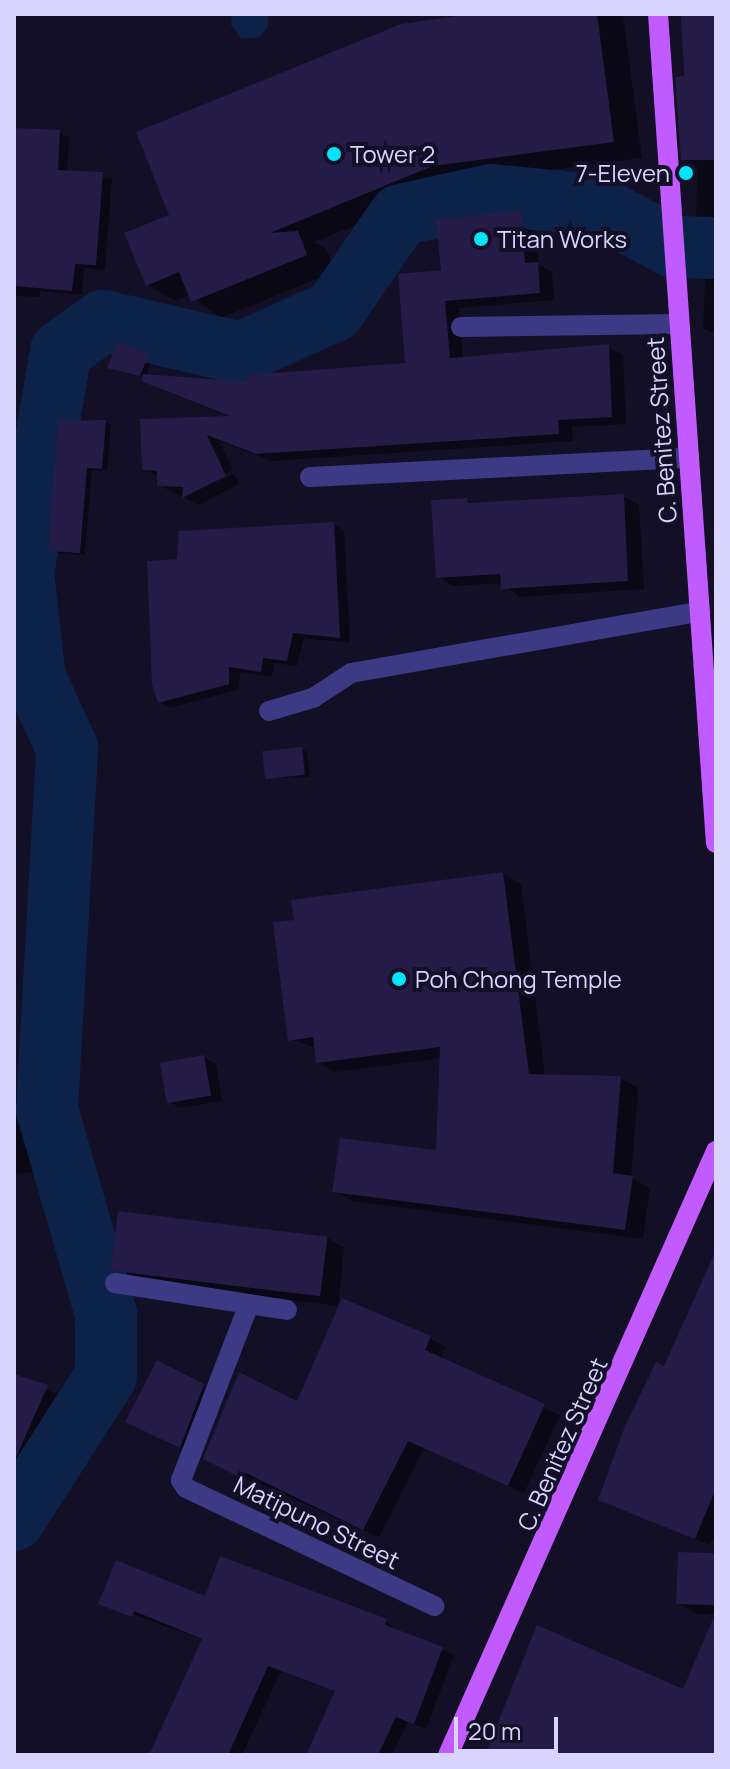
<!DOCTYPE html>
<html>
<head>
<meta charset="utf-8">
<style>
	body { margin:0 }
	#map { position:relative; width:730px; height:1769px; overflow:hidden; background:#130f26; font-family:Manrope,sans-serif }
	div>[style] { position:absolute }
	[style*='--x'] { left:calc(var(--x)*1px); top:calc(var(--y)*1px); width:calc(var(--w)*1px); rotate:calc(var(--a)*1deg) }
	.water>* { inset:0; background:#0c2248 }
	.shadow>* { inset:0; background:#0007 }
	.river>* { height:62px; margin:-31px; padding:0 31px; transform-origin:31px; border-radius:31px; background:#0c2248 }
	.building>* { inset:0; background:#241b47; transform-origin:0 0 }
	.minor>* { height:20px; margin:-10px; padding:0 10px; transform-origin:10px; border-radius:10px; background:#3d3a85 }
	.major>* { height:20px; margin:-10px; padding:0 10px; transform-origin:10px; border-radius:10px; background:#c25bff }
	.dots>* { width:22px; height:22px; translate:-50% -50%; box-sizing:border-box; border:4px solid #130f26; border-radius:50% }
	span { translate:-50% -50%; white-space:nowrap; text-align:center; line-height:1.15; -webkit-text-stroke:8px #130f26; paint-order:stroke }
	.poi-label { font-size:24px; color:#d9d4ff }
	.left { translate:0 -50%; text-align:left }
	.right { translate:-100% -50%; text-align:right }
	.street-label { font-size:24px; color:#d9d4ff }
	.frame { position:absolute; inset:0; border:16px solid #d9d4ff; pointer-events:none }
	.scale { position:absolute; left:454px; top:1717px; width:104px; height:36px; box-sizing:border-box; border:4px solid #d9d4ff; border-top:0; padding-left:10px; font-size:24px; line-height:28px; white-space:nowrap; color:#d9d4ff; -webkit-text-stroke:6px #130f26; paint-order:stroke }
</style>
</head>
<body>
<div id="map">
	<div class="water">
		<div style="clip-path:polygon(232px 14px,268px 14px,268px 27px,259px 37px,241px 39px,231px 25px)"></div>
	</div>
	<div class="shadow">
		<div style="clip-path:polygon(486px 14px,623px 16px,642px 158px,463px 182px,314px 242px,326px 249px,335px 271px,221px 318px,190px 295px,176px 301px,148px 285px,172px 216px)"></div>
		<div style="clip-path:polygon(683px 14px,716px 14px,716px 335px,703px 328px,707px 234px,696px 228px,697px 167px,683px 159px)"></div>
		<div style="clip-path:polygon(14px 130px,59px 132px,69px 138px,67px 172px,112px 179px,105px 270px,84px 268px,82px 295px,40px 291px,40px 297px,17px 296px,14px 302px)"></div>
		<div style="clip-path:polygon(521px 214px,535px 222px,538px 264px,552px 272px,554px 300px,459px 308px,463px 359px,609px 347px,623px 355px,626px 424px,572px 427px,573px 441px,272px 461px,219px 441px,233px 470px,189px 492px,234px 474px,239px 484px,198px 505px,159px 485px,159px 477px,144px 469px,233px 418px,158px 388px,144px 377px,115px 370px,148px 356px,153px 359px,146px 376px,250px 384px,407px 365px,443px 272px)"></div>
		<div style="clip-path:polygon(106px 422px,111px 425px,107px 471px,92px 470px,85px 555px,56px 553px,51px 550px)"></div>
		<div style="clip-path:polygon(623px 496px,639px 505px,644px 589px,519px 597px,503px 583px,453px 586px,438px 577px,467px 500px,475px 505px)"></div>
		<div style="clip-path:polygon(333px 524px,344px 530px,350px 643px,304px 638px,297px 666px,274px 663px,272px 677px,240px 672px,239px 689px,171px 708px,160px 702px)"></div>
		<div style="clip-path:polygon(302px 749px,307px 752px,310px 777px,267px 778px)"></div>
		<div style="clip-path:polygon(503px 874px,521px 884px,545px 1076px,620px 1078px,638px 1088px,631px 1178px,650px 1188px,643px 1239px,352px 1201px,334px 1191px,438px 1153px,442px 1058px,336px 1072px,318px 1062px,317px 1048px,290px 1039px,296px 921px)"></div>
		<div style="clip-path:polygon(204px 1057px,216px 1064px,222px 1101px,180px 1108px,168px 1101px)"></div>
		<div style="clip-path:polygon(14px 1093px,41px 1103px,49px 1170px,14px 1174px)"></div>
		<div style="clip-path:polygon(328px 1238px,344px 1248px,338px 1306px,130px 1280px,113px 1270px)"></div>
		<div style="clip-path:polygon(716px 1291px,716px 1531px,710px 1545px,601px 1499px,665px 1368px)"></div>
		<div style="clip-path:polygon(343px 1301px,430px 1338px,445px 1347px,440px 1359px,560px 1415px,524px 1493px,424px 1448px,379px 1537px,221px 1467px,298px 1403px)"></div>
		<div style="clip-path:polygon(14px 1376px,64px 1397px,26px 1480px,14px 1476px)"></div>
		<div style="clip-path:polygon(203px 1386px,215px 1393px,192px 1453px,139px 1428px)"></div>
		<div style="clip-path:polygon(716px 1555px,716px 1614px,697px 1614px,678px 1603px)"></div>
		<div style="clip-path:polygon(206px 1598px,386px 1621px,396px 1631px,454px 1655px,426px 1729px,408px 1722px,392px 1755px,308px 1755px,337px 1692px,281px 1671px,242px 1755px,151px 1755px,204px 1640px,101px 1603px)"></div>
	</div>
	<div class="river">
		<div style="--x:14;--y:1520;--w:171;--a:-57.4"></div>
		<div style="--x:106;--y:1376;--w:62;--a:-90"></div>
		<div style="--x:106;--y:1314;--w:213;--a:-106.1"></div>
		<div style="--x:47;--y:1109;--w:362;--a:-86.8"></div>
		<div style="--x:67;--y:748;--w:77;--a:-114.6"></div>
		<div style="--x:35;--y:678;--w:106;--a:-96.5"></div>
		<div style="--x:23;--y:573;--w:225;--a:-80.3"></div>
		<div style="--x:61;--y:351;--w:52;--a:-35.5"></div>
		<div style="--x:103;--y:321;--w:141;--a:13.1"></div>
		<div style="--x:240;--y:353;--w:103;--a:-24.1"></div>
		<div style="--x:334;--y:311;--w:116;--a:-55.5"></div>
		<div style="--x:400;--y:215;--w:93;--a:-12.4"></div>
		<div style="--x:491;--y:195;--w:103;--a:5.5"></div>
		<div style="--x:594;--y:205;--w:90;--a:27.7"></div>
		<div style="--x:674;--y:247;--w:42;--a:1.4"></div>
	</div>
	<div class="building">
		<div style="clip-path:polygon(472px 14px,597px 14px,614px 142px,433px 166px,270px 233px,298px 231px,307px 255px,191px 302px,179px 272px,146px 286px,124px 233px,169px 215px,136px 132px,401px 24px)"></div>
		<div style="clip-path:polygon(681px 14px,716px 14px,716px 160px,681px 160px,675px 77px,684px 76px)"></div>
		<div style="clip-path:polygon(14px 128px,60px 130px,58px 170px,103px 172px,96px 265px,75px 264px,72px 291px,14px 286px)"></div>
		<div style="clip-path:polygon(521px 211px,525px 263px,538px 262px,540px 293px,445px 301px,450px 358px,609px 344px,612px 417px,558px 420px,559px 434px,256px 454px,207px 435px,226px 476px,182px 498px,183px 487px,157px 486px,157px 471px,142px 470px,140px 419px,230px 416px,141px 381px,143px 374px,248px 382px,248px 375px,405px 363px,398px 274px,441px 270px,436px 219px)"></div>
		<div style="clip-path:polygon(118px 342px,149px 354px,140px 376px,107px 368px)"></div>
		<div style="clip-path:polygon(106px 420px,102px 469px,87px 468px,80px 553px,48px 551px,58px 421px)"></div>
		<div style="clip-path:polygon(624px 494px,628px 581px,501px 589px,500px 574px,436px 578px,431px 500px,467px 498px,468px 503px)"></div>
		<div style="clip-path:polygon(334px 522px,340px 638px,293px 633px,287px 661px,263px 658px,261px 672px,229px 667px,229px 684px,158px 703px,152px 685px,147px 561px,177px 559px,179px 531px)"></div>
		<div style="left:302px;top:747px;width:28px;height:40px;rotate:84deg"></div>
		<div style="clip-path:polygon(503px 872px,529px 1074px,621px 1076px,613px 1173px,633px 1176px,625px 1230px,332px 1192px,340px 1138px,436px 1150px,440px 1047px,316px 1063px,313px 1037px,288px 1041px,273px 922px,294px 920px,291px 900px)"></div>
		<div style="left:204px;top:1055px;width:41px;height:45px;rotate:80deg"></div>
		<div style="left:118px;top:1211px;width:211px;height:60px;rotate:7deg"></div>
		<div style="clip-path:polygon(716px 1250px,716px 1488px,695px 1539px,598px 1500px,625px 1426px,656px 1362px,664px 1366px)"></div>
		<div style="clip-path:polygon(342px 1298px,431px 1336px,425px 1350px,545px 1404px,508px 1486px,408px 1441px,363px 1530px,246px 1473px,243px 1479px,203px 1459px,239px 1372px,297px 1401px)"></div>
		<div style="clip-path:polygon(157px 1360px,204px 1384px,180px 1448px,125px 1422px)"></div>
		<div style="clip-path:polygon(14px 1374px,48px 1385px,14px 1462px)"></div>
		<div style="left:678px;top:1552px;width:38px;height:52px;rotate:2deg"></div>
		<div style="clip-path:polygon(220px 1556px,387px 1619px,385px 1625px,443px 1647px,414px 1724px,396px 1717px,378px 1755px,306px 1755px,335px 1691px,268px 1666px,228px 1755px,149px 1755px,202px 1639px,134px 1611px,132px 1617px,98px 1604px,116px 1560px,205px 1596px)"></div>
		<div style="clip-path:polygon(716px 1612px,716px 1755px,485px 1755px,537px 1625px,683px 1689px)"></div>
	</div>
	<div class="minor">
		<div style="--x:461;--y:327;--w:218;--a:-0.8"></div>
		<div style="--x:310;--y:477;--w:379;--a:-2.9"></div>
		<div style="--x:269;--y:711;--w:46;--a:-16.5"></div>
		<div style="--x:313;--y:698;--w:45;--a:-33.3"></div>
		<div style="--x:351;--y:673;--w:355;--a:-10"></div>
		<div style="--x:115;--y:1283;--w:174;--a:8.9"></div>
		<div style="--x:249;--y:1304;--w:189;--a:111.1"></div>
		<div style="--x:181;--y:1480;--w:9;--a:58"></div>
		<div style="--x:186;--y:1488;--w:275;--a:25.4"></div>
	</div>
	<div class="major">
		<div style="--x:658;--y:14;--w:831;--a:86"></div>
		<div style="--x:448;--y:1755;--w:661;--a:-66.07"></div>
	</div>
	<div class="dots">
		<div style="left:334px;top:154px;background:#00e5ff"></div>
		<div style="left:686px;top:173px;background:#00e5ff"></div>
		<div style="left:481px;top:239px;background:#00e5ff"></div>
		<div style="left:399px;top:979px;background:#00e5ff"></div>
	</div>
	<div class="poi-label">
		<span class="left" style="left:350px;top:154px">Tower 2</span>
		<span class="right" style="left:670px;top:173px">7-Eleven</span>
		<span class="left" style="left:497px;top:239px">Titan Works</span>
		<span class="left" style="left:415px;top:979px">Poh Chong Temple</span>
	</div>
	<div class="street-label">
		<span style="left:661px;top:430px;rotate:-94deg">C. Benitez Street</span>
		<span style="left:562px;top:1444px;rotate:-66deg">C. Benitez Street</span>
		<span style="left:317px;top:1522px;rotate:26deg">Matipuno Street</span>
	</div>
	<div class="frame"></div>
	<div class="scale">20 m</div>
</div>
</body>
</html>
